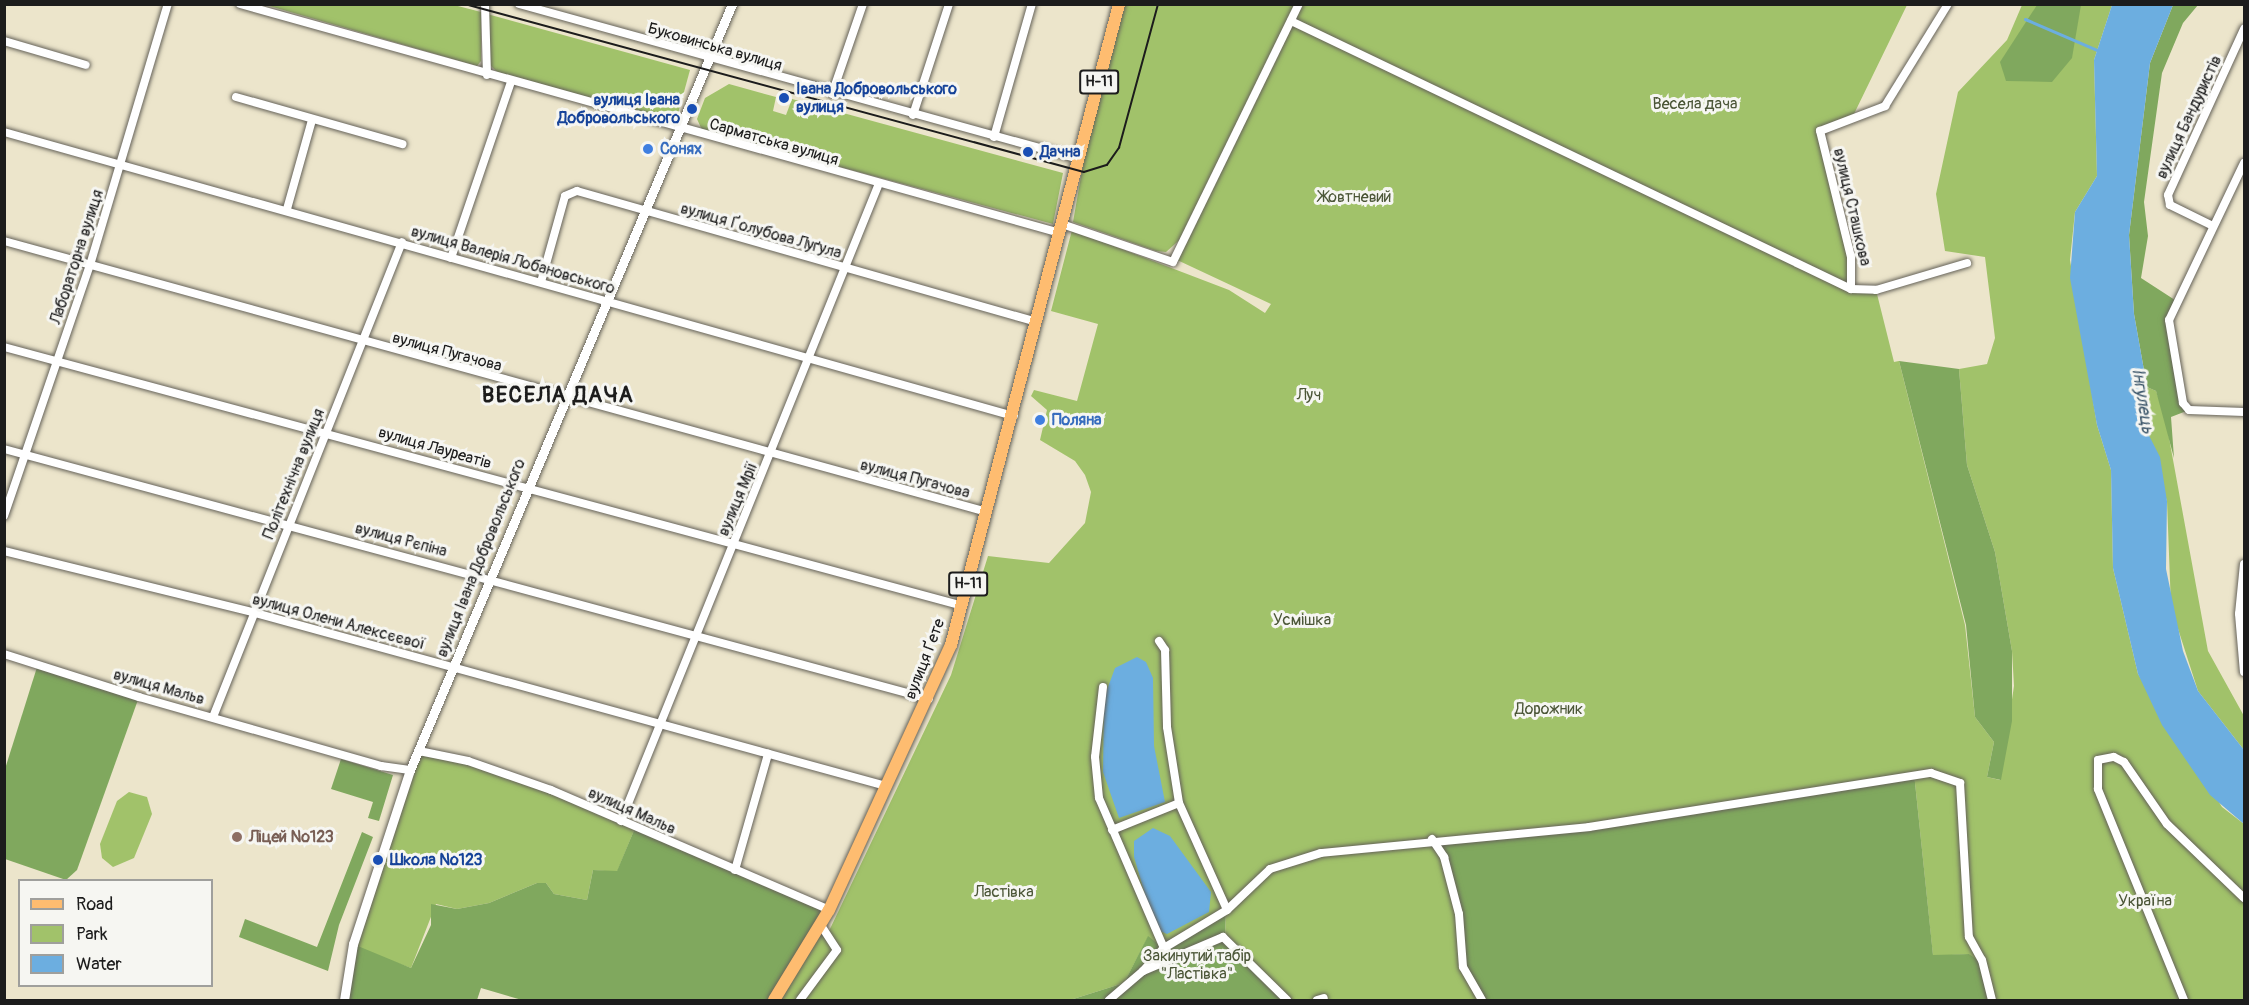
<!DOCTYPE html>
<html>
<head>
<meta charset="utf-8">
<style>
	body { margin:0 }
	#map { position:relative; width:2249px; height:1005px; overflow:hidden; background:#ece5cb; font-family:Pangolin,sans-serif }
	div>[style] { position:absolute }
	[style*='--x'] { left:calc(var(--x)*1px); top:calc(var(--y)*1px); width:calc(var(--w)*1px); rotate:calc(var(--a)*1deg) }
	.green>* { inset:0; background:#a1c26a }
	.forest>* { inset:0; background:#80a85e }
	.water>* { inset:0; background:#6caee0 }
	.stream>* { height:3px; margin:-1.5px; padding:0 1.5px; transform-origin:1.5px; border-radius:1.5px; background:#6caee0 }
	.roads { filter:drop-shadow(0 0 2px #656259) drop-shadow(0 0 2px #656259) }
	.minor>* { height:8px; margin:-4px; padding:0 4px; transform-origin:4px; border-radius:4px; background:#fff }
	.tertiary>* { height:9px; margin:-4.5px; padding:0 4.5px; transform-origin:4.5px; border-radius:4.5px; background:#fff }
	.primary>* { height:12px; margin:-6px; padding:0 6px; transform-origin:6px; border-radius:6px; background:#febc70 }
	.tram>* { height:1.5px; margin:-0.75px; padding:0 0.75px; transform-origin:0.75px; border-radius:0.75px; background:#1c1c1c }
	.dots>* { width:16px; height:16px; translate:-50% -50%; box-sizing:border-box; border:3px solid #f6f6f2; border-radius:50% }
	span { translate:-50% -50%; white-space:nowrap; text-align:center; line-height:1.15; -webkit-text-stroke:6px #f6f6f2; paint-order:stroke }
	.shield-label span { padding:2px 4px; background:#f6f6f2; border:2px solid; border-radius:4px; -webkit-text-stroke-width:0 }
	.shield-label { font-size:15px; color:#1c1c1c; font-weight:700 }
	.street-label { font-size:16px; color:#1c1c1c }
	.transit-label { font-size:16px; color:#164399; font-weight:700 }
	.left { translate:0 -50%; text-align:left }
	.right { translate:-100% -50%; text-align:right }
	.park-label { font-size:16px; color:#4b5637 }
	.shop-label { font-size:16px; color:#366cbe; font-weight:700 }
	.education-label { font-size:16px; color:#785e54; font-weight:700 }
	.water-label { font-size:18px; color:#3c566a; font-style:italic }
	.district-label { font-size:22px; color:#1c1c1c; font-weight:700; letter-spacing:1.5px }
	.frame { position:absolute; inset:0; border:6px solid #1c1c1c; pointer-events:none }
	.legend { position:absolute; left:18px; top:879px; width:195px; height:108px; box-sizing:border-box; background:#f6f6f2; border:2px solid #9f9f9c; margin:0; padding:8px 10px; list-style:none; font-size:18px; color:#1c1c1c }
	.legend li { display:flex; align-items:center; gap:12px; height:30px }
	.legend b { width:30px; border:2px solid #9f9f9c }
</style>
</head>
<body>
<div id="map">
	<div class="green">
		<div style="clip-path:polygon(266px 5px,454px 5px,481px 12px,481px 61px,477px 66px)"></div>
		<div style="clip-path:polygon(1125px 5px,1907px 5px,1853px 116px,1820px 131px,1853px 285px,1876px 290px,1894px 362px,1899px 361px,1965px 625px,1975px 717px,1994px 742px,1987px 777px,2000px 780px,2014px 686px,2012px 651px,1995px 552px,1967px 465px,1959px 369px,1987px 364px,1995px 338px,1985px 257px,1945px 251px,1936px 194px,1958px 92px,2007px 40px,2022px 5px,2112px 5px,2094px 60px,2097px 176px,2075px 212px,2070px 260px,2097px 425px,2111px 470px,2113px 568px,2138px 674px,2222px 807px,2244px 824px,2244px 1000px,1989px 1000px,1969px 954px,1933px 956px,1914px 773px,1444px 857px,1482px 1000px,1282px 1000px,1225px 941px,1226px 908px,1181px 935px,1157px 943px,1148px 937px,1124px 983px,1070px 1000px,774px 1000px,821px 925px,829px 931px,951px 675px,988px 556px,1049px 563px,1085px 523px,1091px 492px,1085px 475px,1075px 461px,1040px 440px,1047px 410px,1031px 396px,1034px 390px,1077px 401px,1098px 324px,1051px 311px,1072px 230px,1229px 290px,1265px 313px,1271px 304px,1175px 259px,1184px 236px,1166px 252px,1156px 251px,1073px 222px,1084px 159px)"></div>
		<div style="clip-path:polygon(487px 14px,690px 70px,676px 121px,498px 73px,487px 62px)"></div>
		<div style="clip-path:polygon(729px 84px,776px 97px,773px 111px,786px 115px,792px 99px,1063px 173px,1053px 224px,702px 130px,697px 119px,705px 98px)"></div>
		<div style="clip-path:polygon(2147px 387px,2156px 391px,2165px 416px,2208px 651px,2244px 716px,2244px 750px,2198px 691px,2171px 607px,2167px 501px,2138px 414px)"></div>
		<div style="clip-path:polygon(419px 751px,468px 761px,635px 828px,617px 872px,593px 870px,587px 900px,554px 894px,546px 883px,537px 883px,489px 903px,457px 909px,436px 904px,411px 968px,367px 952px,353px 944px)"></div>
		<div style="clip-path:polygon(129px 792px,147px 797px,152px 814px,134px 858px,113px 867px,102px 858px,100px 844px,117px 801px)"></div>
	</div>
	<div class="forest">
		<div style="clip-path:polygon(2037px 5px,2081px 5px,2072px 58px,2052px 82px,2006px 81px,2000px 62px)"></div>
		<div style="clip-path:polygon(2173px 5px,2198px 5px,2183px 23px,2162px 73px,2144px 202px,2148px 236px,2141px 278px,2178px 302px,2169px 320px,2179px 390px,2189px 410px,2171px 417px,2174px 458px,2156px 391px,2147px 387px,2134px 314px,2129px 235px,2150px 63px)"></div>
		<div style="clip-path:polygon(1899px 361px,1959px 369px,1967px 465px,1995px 552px,2012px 651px,2012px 721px,2001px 780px,1987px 777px,1994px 742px,1975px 717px,1966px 625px)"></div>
		<div style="clip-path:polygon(38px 664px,139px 697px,77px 870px,66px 880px,5px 859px,5px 769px)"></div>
		<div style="clip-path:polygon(341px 759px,393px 775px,379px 821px,368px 818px,373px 802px,331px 789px)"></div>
		<div style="clip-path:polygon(1914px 773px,1933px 955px,1969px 954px,1980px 962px,1989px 1000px,1482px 1000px,1463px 967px,1463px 933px,1444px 857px,1432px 839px,1589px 827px)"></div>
		<div style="clip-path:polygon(635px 828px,829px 910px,774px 1000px,522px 1000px,481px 988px,477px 1000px,344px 1000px,353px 944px,411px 968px,431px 925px,431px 904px,457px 909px,489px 903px,537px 883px,546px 883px,554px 894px,587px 900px,593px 870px,617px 871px)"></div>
		<div style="clip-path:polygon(362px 832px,373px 837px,339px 925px,328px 971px,239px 937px,245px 919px,317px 947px)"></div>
		<div style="clip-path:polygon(1226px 907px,1225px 941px,1282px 1000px,1070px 1000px,1124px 983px,1148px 936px,1157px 943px,1181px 935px)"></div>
	</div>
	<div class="water">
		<div style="clip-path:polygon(2112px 5px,2173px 5px,2150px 63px,2129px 235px,2134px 314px,2147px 387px,2138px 414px,2160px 457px,2167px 501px,2166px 569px,2183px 651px,2198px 691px,2244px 750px,2244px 824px,2210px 795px,2162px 725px,2138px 674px,2113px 568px,2111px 470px,2097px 425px,2070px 278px,2075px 212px,2097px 176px,2094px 60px)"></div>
		<div style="clip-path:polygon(1137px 657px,1146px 662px,1153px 678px,1154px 746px,1165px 802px,1119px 818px,1103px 772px,1104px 698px,1115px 668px)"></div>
		<div style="clip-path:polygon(1153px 828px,1170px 836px,1211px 892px,1209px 912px,1167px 934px,1160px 931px,1147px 901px,1134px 857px,1134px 841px)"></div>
	</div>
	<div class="stream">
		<div style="--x:2025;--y:19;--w:78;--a:23.3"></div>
	</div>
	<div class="roads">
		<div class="minor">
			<div style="--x:240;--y:4;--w:851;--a:15.6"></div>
			<div style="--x:485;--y:4;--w:71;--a:88.4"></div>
			<div style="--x:519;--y:4;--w:581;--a:15.47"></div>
			<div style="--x:1291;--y:21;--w:621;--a:25.57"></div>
			<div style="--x:1851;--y:289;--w:25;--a:2"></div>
			<div style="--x:1876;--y:290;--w:95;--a:-16.5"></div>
			<div style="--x:4;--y:41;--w:85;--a:16.3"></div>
			<div style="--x:832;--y:94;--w:95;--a:-71"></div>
			<div style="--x:236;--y:97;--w:173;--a:15.8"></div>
			<div style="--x:913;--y:115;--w:117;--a:-72"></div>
			<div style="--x:4;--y:132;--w:1049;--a:15.71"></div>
			<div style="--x:994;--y:137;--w:138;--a:-74.1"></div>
			<div style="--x:2244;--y:163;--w:174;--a:115.5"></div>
			<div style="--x:2169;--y:320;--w:84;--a:80.4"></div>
			<div style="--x:2183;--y:403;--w:9;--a:49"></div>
			<div style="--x:2189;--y:410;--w:55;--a:2.1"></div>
			<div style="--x:287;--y:209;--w:92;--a:-74.3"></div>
			<div style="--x:1062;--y:224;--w:117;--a:18.9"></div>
			<div style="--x:1173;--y:262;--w:287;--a:-64"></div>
			<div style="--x:2213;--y:226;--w:48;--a:-154"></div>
			<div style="--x:2170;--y:205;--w:10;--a:-101"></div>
			<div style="--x:2168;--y:195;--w:183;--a:-65.4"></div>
			<div style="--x:4;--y:241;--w:1020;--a:15.41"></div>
			<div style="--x:451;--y:258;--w:186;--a:-71.2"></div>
			<div style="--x:541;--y:282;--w:89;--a:-74.4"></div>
			<div style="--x:565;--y:196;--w:13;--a:-23"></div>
			<div style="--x:577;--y:191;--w:478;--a:15.9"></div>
			<div style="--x:1851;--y:289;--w:32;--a:-90"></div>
			<div style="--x:1851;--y:257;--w:130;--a:-103.8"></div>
			<div style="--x:1820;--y:131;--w:70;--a:-21"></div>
			<div style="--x:1885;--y:106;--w:120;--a:-58.3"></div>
			<div style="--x:4;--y:347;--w:993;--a:15.11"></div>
			<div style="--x:4;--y:449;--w:958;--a:15.12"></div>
			<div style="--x:4;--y:516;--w:265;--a:-71.1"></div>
			<div style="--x:90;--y:265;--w:272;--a:-73.4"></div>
			<div style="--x:4;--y:551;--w:255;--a:13.8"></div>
			<div style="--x:252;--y:612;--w:657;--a:15.35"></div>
			<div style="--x:2244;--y:564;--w:50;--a:95.7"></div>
			<div style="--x:2239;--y:614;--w:58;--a:85.1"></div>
			<div style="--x:1159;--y:641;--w:11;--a:56"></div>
			<div style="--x:1165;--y:650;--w:77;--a:88.5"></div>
			<div style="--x:1167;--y:727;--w:77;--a:81"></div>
			<div style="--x:4;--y:654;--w:142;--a:17.7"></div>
			<div style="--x:139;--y:697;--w:252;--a:15.9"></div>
			<div style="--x:381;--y:766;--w:29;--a:8"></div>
			<div style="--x:1103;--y:687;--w:70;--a:96.5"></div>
			<div style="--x:1095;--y:757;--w:41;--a:84.4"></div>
			<div style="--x:1099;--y:798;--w:163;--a:66.6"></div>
			<div style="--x:213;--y:717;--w:511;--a:-68.3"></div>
			<div style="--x:419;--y:751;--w:50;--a:11.5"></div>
			<div style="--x:468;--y:761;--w:88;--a:19.3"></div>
			<div style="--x:551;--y:790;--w:303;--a:23.3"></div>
			<div style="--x:621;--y:821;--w:685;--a:-67.97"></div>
			<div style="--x:1112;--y:830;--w:72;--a:-21.9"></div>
			<div style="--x:1179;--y:803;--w:117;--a:65.8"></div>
			<div style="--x:1432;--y:839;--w:22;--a:56"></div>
			<div style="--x:1444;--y:857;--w:59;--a:75.3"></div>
			<div style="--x:1459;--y:914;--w:53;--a:85.7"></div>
			<div style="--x:1463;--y:967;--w:38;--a:60"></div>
			<div style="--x:735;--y:870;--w:121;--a:-74.1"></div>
			<div style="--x:1143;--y:971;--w:31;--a:-48"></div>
			<div style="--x:1164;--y:948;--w:74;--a:-31.1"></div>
			<div style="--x:1227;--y:910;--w:59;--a:-43.6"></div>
			<div style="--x:1270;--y:869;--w:53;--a:-17.4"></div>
			<div style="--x:1321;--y:853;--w:269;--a:-5.5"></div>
			<div style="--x:1589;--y:827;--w:346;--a:-9"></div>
			<div style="--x:1931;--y:773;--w:31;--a:19"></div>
			<div style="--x:1960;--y:783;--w:154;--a:86.7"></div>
			<div style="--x:1969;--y:937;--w:26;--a:61"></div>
			<div style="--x:1982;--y:960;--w:41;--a:76"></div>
			<div style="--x:800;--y:1000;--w:62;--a:-53.5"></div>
			<div style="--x:837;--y:950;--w:30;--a:-123"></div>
			<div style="--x:1109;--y:1000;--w:45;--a:-40.5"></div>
			<div style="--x:1143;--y:971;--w:87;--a:-23"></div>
			<div style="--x:1223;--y:937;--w:90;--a:44.5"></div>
			<div style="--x:1317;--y:1000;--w:7;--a:-16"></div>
			<div style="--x:2184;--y:1000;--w:228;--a:-112.2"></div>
			<div style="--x:2098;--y:789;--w:29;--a:-90"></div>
			<div style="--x:2098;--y:760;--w:16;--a:-11"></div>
			<div style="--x:2114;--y:757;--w:11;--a:27"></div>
			<div style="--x:2124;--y:762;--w:75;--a:55.3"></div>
			<div style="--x:2167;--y:824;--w:107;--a:43.9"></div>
		</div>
		<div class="tertiary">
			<div style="--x:344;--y:1000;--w:57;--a:-80.9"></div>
			<div style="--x:353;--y:944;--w:183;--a:-71.9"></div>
			<div style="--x:410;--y:770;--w:831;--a:-67.2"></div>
		</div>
		<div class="primary">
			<div style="--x:774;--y:1000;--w:105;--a:-58.6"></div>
			<div style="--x:829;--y:910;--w:292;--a:-65.3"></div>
			<div style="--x:951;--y:645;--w:663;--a:-75.31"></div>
		</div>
	</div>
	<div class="tram">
		<div style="--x:465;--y:4;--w:641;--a:15.18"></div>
		<div style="--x:1084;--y:172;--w:24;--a:-17"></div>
		<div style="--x:1107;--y:165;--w:21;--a:-55"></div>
		<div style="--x:1119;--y:148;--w:149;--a:-74.8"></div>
	</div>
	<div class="dots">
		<div style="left:784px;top:98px;background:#1a4fb4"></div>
		<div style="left:692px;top:109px;background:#1a4fb4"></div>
		<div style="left:648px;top:149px;background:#3f7fe0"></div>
		<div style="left:1028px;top:152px;background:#1a4fb4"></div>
		<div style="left:1040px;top:420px;background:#3f7fe0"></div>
		<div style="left:237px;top:837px;background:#8d6e63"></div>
		<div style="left:378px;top:860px;background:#1a4fb4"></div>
	</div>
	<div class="shield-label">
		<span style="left:1099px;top:82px">Н-11</span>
		<span style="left:968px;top:584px">Н-11</span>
	</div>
	<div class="street-label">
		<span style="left:715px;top:47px;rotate:16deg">Буковинська вулиця</span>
		<span style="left:2189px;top:117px;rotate:-65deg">вулиця Бандуристів</span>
		<span style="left:774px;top:142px;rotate:16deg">Сарматська вулиця</span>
		<span style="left:1852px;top:207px;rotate:77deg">вулиця Сташкова</span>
		<span style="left:761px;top:231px;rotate:16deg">вулиця Ґолубова Луґула</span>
		<span style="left:77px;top:257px;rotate:-72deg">Лабораторна вулиця</span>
		<span style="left:513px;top:260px;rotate:16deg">вулиця Валерія Лобановського</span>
		<span style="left:447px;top:352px;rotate:15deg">вулиця Пугачова</span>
		<span style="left:435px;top:448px;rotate:16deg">вулиця Лауреатів</span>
		<span style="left:294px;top:474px;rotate:-68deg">Політехнічна вулиця</span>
		<span style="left:915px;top:479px;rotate:15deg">вулиця Пугачова</span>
		<span style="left:738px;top:499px;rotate:-67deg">вулиця Мрії</span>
		<span style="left:401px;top:540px;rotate:15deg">вулиця Рєпіна</span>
		<span style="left:481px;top:558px;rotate:-68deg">вулиця Івана Добровольського</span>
		<span style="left:339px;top:622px;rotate:15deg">вулиця Олени Алексєєвої</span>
		<span style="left:925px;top:659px;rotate:-69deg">вулиця Ґете</span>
		<span style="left:159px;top:687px;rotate:16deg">вулиця Мальв</span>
		<span style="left:632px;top:811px;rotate:24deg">вулиця Мальв</span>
	</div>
	<div class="transit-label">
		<span class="left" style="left:796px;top:98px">Івана Добровольського<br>вулиця</span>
		<span class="right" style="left:680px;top:109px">вулиця Івана<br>Добровольського</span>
		<span class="left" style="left:1040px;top:152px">Дачна</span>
		<span class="left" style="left:390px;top:860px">Школа №123</span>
	</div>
	<div class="park-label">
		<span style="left:1695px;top:104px">Весела дача</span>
		<span style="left:1355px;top:197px">Жовтневий</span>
		<span style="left:1309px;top:395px">Луч</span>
		<span style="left:1302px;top:620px">Усмішка</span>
		<span style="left:1549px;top:709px">Дорожник</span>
		<span style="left:1004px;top:892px">Ластівка</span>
		<span style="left:2145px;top:901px">Україна</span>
		<span style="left:1197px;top:965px">Закинутий табір<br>"Ластівка"</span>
	</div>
	<div class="shop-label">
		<span class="left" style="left:660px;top:149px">Сонях</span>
		<span class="left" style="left:1052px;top:420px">Поляна</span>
	</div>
	<div class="education-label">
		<span class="left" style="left:249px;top:837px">Ліцей №123</span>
	</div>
	<div class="water-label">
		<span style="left:2142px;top:401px;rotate:81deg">Інгулець</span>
	</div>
	<div class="district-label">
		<span style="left:558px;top:396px">ВЕСЕЛА ДАЧА</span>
	</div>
	<div class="frame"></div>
	<ul class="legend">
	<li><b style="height:8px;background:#febc70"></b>Road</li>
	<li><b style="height:16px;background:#a1c26a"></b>Park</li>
	<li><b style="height:16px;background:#6caee0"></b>Water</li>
	</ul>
</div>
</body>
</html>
